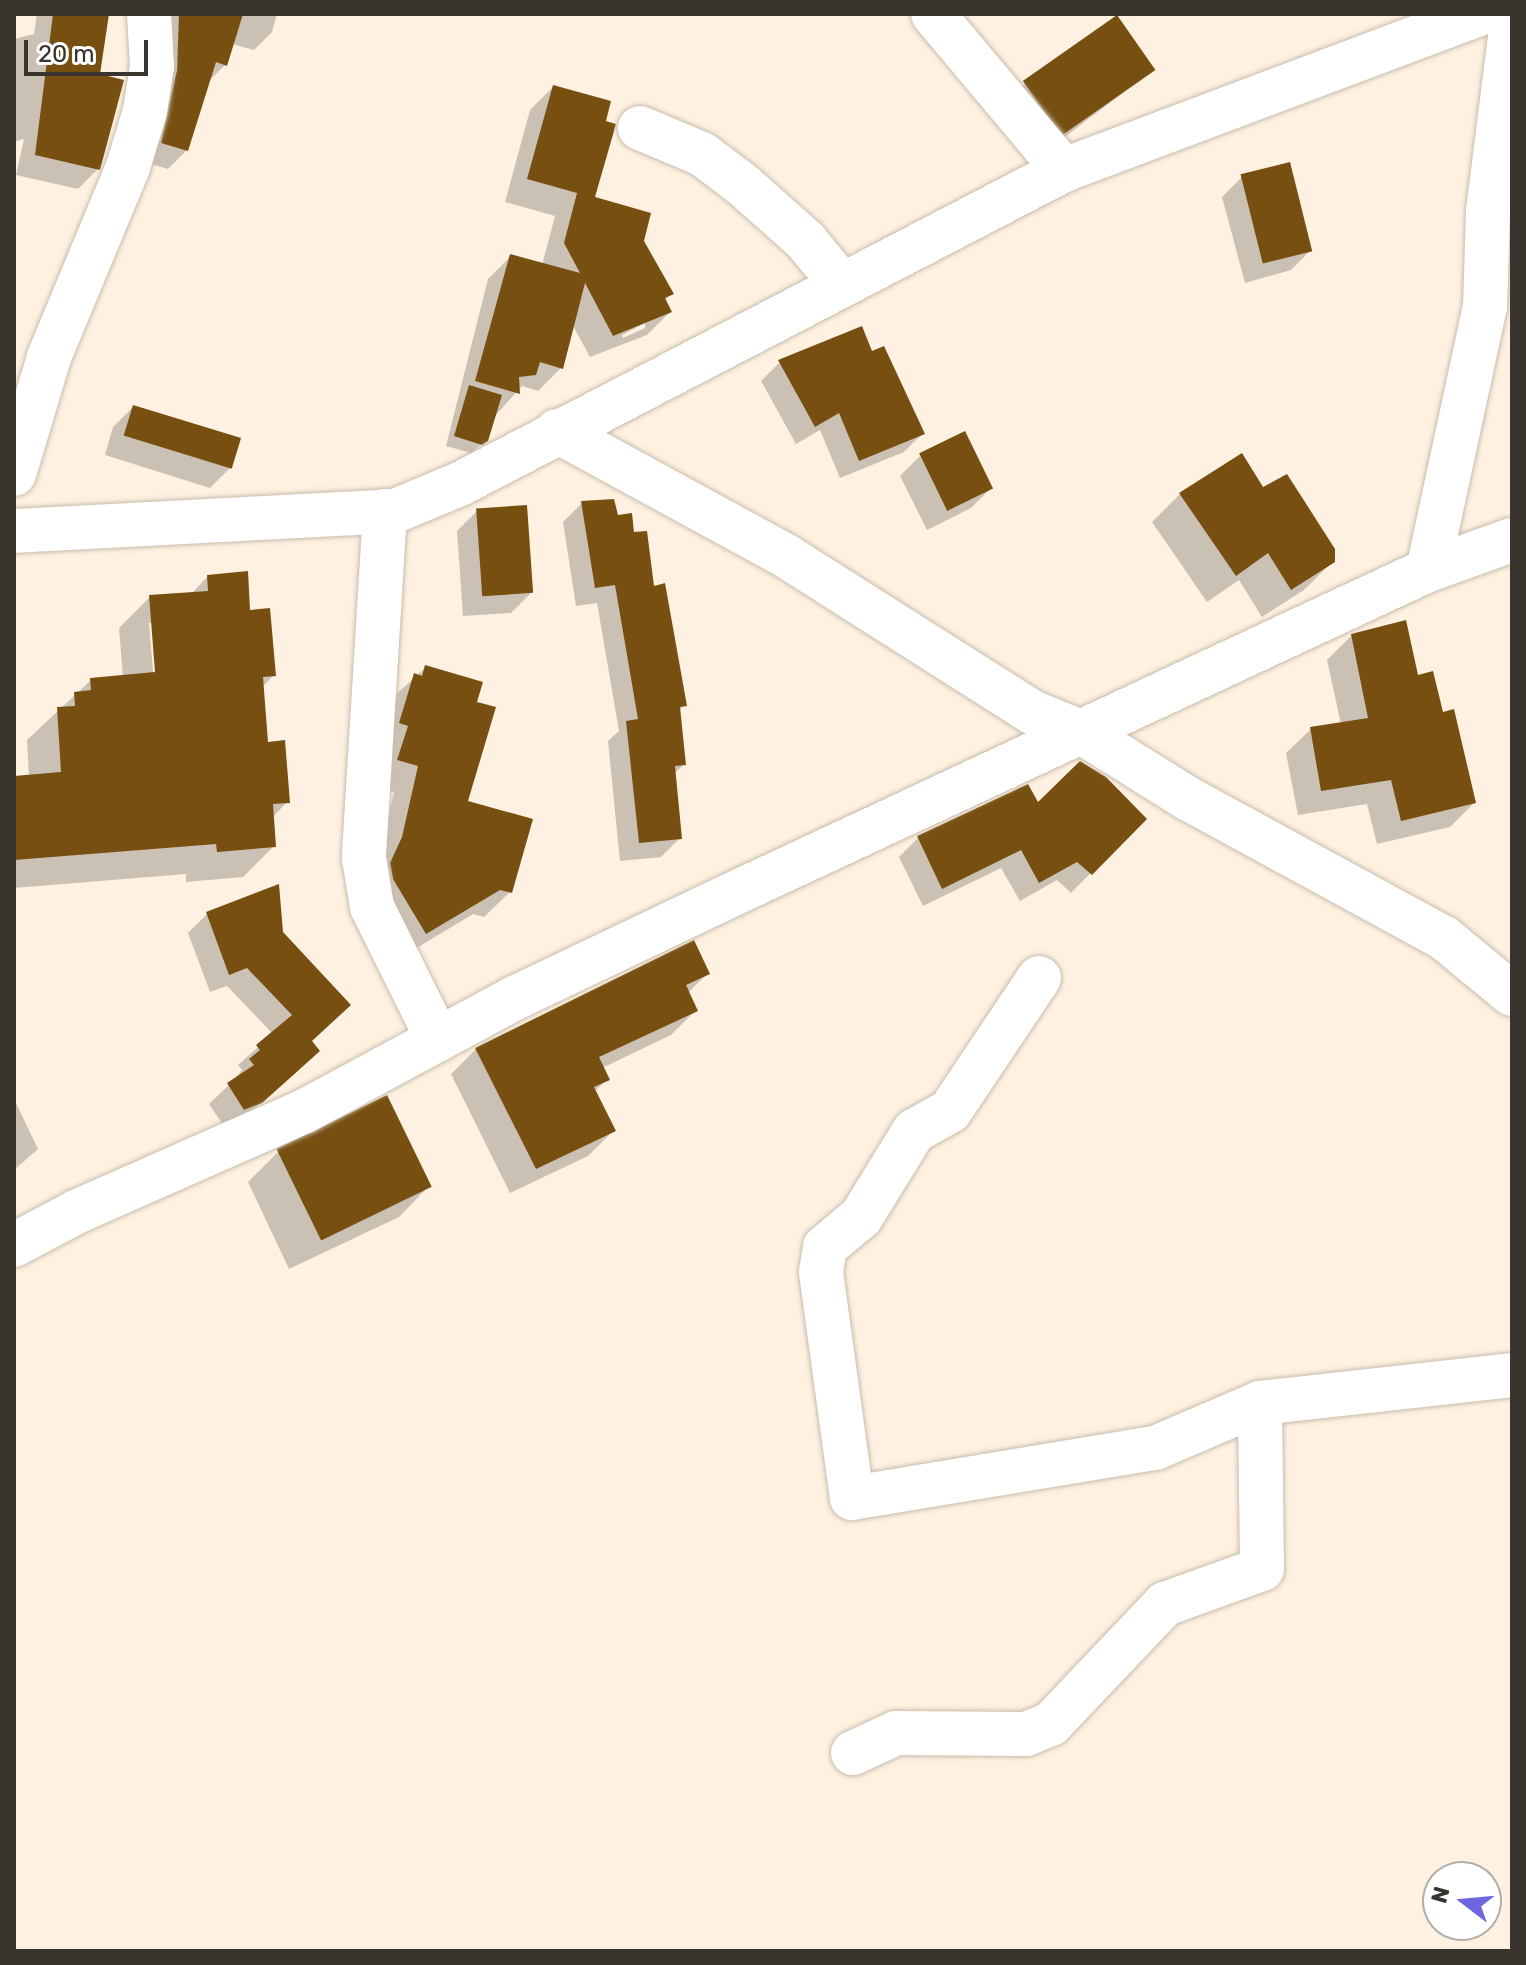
<!DOCTYPE html>
<html>
<head>
<meta charset="utf-8">
<style>
	body { margin:0 }
	#map { position:relative; width:1526px; height:1965px; overflow:hidden; background:#fef1e1; font-family:Rubik,sans-serif }
	div>[style] { position:absolute }
	[style*='--x'] { left:calc(var(--x)*1px); top:calc(var(--y)*1px); width:calc(var(--w)*1px); rotate:calc(var(--a)*1deg) }
	.shadow>* { inset:0; background:#0003 }
	.building>* { inset:0; background:#774f11; transform-origin:0 0 }
	.roads { filter:drop-shadow(0 0 2px #c8bcac) drop-shadow(0 0 2px #c8bcac) }
	.street>* { height:44px; margin:-22px; padding:0 22px; transform-origin:22px; border-radius:22px; background:#fff }
	span { translate:-50% -50%; white-space:nowrap; text-align:center; line-height:1.15; -webkit-text-stroke:8px #fff; paint-order:stroke }
	.frame { position:absolute; inset:0; border:16px solid #39342e; pointer-events:none }
	.north { position:absolute; left:1422px; top:1861px; width:80px; height:80px; box-sizing:border-box; background:#fff; border:2px solid #b0aeab; border-radius:50%; rotate:286deg; font-size:22px; font-weight:700; line-height:32px; text-align:center; color:#39342e }
	.north::after { content:''; display:block; margin:auto; width:28px; height:36px; background:#6c66e0; clip-path:polygon(50% 0,100% 100%,50% 72%,0 100%) }
	.scale { position:absolute; left:24px; top:40px; width:124px; height:36px; box-sizing:border-box; border:4px solid #39342e; border-top:0; padding-left:10px; font-size:24px; line-height:28px; white-space:nowrap; color:#39342e; -webkit-text-stroke:6px #fff; paint-order:stroke }
</style>
</head>
<body>
<div id="map">
	<div class="shadow">
		<div style="clip-path:polygon(37px 14px,107px 14px,98px 76px,98px 169px,78px 189px,16px 175px,24px 139px,14px 142px,14px 39px,34px 34px)"></div>
		<div style="clip-path:polygon(167px 14px,277px 14px,272px 32px,254px 50px,232px 44px,225px 65px,207px 83px,187px 150px,168px 169px,144px 162px)"></div>
		<div style="clip-path:polygon(1153px 70px,1045px 152px,1006px 103px,1025px 84px)"></div>
		<div style="clip-path:polygon(evenodd,553px 87px,593px 198px,642px 241px,671px 294px,664px 301px,670px 312px,647px 335px,590px 357px,572px 324px,561px 368px,538px 391px,522px 386px,495px 416px,486px 440px,471px 453px,446px 446px,488px 279px,511px 256px,542px 265px,555px 216px,505px 202px,530px 110px,553px 87px,645px 323px,645px 328px,623px 338px,622px 335px,645px 323px)"></div>
		<div style="clip-path:polygon(1242px 177px,1311px 250px,1291px 270px,1245px 283px,1222px 197px)"></div>
		<div style="clip-path:polygon(871px 354px,922px 434px,904px 452px,840px 478px,820px 430px,796px 444px,761px 381px,780px 362px)"></div>
		<div style="clip-path:polygon(133px 407px,230px 468px,210px 488px,105px 455px,113px 427px)"></div>
		<div style="clip-path:polygon(920px 456px,991px 488px,971px 508px,927px 530px,900px 476px)"></div>
		<div style="clip-path:polygon(1262px 490px,1333px 561px,1304px 590px,1262px 617px,1239px 580px,1207px 602px,1152px 522px,1180px 494px)"></div>
		<div style="clip-path:polygon(582px 503px,616px 517px,632px 535px,684px 705px,679px 711px,684px 764px,674px 774px,680px 838px,661px 857px,620px 861px,608px 741px,619px 731px,597px 603px,576px 606px,563px 522px)"></div>
		<div style="clip-path:polygon(477px 511px,531px 593px,511px 613px,463px 616px,457px 531px)"></div>
		<div style="clip-path:polygon(evenodd,208px 576px,249px 612px,274px 675px,262px 687px,266px 744px,287px 802px,272px 818px,274px 846px,243px 877px,186px 882px,186px 874px,14px 888px,14px 778px,29px 777px,27px 740px,91px 680px,123px 677px,119px 628px,150px 597px,191px 594px,208px 576px,149px 623px,153px 623px,158px 682px,154px 683px,149px 623px)"></div>
		<div style="clip-path:polygon(1352px 635px,1441px 714px,1474px 803px,1450px 827px,1377px 844px,1367px 804px,1298px 815px,1286px 753px,1311px 729px,1341px 724px,1327px 660px)"></div>
		<div style="clip-path:polygon(426px 667px,474px 703px,465px 802px,510px 892px,484px 917px,473px 914px,400px 958px,377px 864px,394px 792px,373px 786px,389px 701px)"></div>
		<div style="clip-path:polygon(1037px 806px,1144px 819px,1071px 893px,1057px 880px,1020px 901px,1001px 868px,923px 906px,899px 857px,918px 838px)"></div>
		<div style="clip-path:polygon(207px 914px,281px 933px,310px 1042px,299px 1070px,240px 1121px,225px 1128px,209px 1104px,233px 1081px,242px 1070px,238px 1065px,273px 1034px,227px 986px,210px 992px,188px 933px)"></div>
		<div style="clip-path:polygon(708px 973px,688px 993px,696px 1010px,671px 1035px,602px 1068px,607px 1079px,594px 1092px,613px 1131px,588px 1156px,510px 1193px,451px 1074px,476px 1049px)"></div>
		<div style="clip-path:polygon(14px 1099px,38px 1149px,14px 1170px)"></div>
		<div style="clip-path:polygon(278px 1152px,428px 1187px,399px 1217px,289px 1269px,248px 1182px)"></div>
	</div>
	<div class="building">
		<div style="clip-path:polygon(53px 14px,109px 14px,100px 74px,124px 80px,100px 170px,35px 155px)"></div>
		<div style="clip-path:polygon(179px 14px,243px 14px,227px 66px,216px 62px,188px 151px,161px 143px,177px 70px)"></div>
		<div style="left:1117px;top:15px;width:67px;height:115px;rotate:55deg"></div>
		<div style="clip-path:polygon(553px 85px,611px 101px,606px 121px,616px 124px,595px 197px,651px 213px,644px 241px,674px 294px,665px 298px,672px 312px,613px 336px,585px 283px,563px 369px,540px 362px,536px 375px,519px 377px,520px 394px,475px 381px,510px 254px,580px 273px,564px 243px,577px 193px,527px 179px)"></div>
		<div style="left:1290px;top:162px;width:92px;height:51px;rotate:76deg"></div>
		<div style="clip-path:polygon(862px 326px,872px 351px,884px 346px,925px 434px,859px 461px,839px 413px,815px 427px,778px 360px)"></div>
		<div style="clip-path:polygon(469px 385px,502px 395px,488px 441px,482px 445px,454px 436px)"></div>
		<div style="left:133px;top:405px;width:113px;height:32px;rotate:17deg"></div>
		<div style="left:965px;top:431px;width:64px;height:51px;rotate:64deg"></div>
		<div style="clip-path:polygon(1242px 453px,1263px 487px,1287px 474px,1335px 549px,1335px 562px,1291px 590px,1268px 553px,1236px 576px,1179px 493px)"></div>
		<div style="clip-path:polygon(614px 499px,618px 515px,632px 513px,634px 532px,647px 531px,654px 586px,665px 583px,687px 706px,680px 707px,686px 765px,675px 766px,682px 839px,639px 843px,626px 721px,638px 719px,615px 585px,595px 588px,581px 501px)"></div>
		<div style="left:527px;top:505px;width:88px;height:51px;rotate:86deg"></div>
		<div style="clip-path:polygon(248px 571px,250px 610px,270px 608px,276px 676px,263px 677px,268px 742px,285px 740px,290px 803px,273px 804px,276px 847px,217px 852px,216px 844px,14px 860px,14px 776px,61px 772px,57px 707px,75px 706px,74px 692px,91px 690px,90px 678px,155px 672px,149px 595px,208px 591px,207px 575px)"></div>
		<div style="clip-path:polygon(1406px 620px,1418px 675px,1433px 671px,1443px 712px,1454px 709px,1476px 803px,1401px 821px,1391px 780px,1321px 791px,1310px 727px,1368px 718px,1351px 634px)"></div>
		<div style="clip-path:polygon(425px 665px,483px 682px,477px 702px,496px 707px,468px 801px,533px 819px,512px 893px,500px 890px,426px 934px,393px 879px,390px 863px,402px 837px,418px 766px,397px 760px,408px 726px,399px 723px,414px 673px,422px 676px)"></div>
		<div style="clip-path:polygon(1080px 761px,1106px 777px,1147px 819px,1092px 875px,1077px 862px,1039px 883px,1021px 850px,942px 889px,917px 836px,1028px 784px,1038px 802px)"></div>
		<div style="clip-path:polygon(279px 884px,283px 932px,351px 1005px,312px 1041px,320px 1051px,262px 1103px,244px 1110px,227px 1083px,254px 1065px,249px 1059px,260px 1050px,256px 1045px,292px 1015px,247px 968px,229px 975px,206px 912px)"></div>
		<div style="clip-path:polygon(694px 940px,710px 974px,686px 985px,698px 1011px,599px 1057px,610px 1080px,594px 1087px,616px 1131px,536px 1169px,475px 1048px)"></div>
		<div style="left:387px;top:1095px;width:102px;height:123px;rotate:64deg"></div>
	</div>
	<div class="roads">
		<div class="street">
			<div style="--x:933;--y:14;--w:204;--a:50"></div>
			<div style="--x:640;--y:128;--w:67;--a:22.8"></div>
			<div style="--x:702;--y:154;--w:51;--a:37.1"></div>
			<div style="--x:743;--y:185;--w:83;--a:41.6"></div>
			<div style="--x:805;--y:240;--w:58;--a:50.6"></div>
			<div style="--x:557;--y:431;--w:261;--a:28.6"></div>
			<div style="--x:786;--y:556;--w:291;--a:32.4"></div>
			<div style="--x:1032;--y:712;--w:55;--a:22.4"></div>
			<div style="--x:1083;--y:733;--w:123;--a:32"></div>
			<div style="--x:1187;--y:798;--w:293;--a:28.6"></div>
			<div style="--x:1444;--y:938;--w:88;--a:39.5"></div>
			<div style="--x:14;--y:474;--w:122;--a:-73.3"></div>
			<div style="--x:49;--y:357;--w:206;--a:-67.4"></div>
			<div style="--x:128;--y:167;--w:59;--a:-73.1"></div>
			<div style="--x:145;--y:111;--w:46;--a:-81.2"></div>
			<div style="--x:152;--y:66;--w:52;--a:-93.3"></div>
			<div style="--x:385;--y:511;--w:348;--a:93.5"></div>
			<div style="--x:364;--y:858;--w:50;--a:80.7"></div>
			<div style="--x:372;--y:907;--w:148;--a:63.6"></div>
			<div style="--x:14;--y:531;--w:382;--a:-3"></div>
			<div style="--x:395;--y:511;--w:70;--a:-22.6"></div>
			<div style="--x:460;--y:484;--w:681;--a:-27.47"></div>
			<div style="--x:1064;--y:170;--w:443;--a:-20.6"></div>
			<div style="--x:1428;--y:570;--w:269;--a:-77.8"></div>
			<div style="--x:1485;--y:307;--w:96;--a:-88.2"></div>
			<div style="--x:1488;--y:211;--w:193;--a:-82.8"></div>
			<div style="--x:1039;--y:978;--w:160;--a:123.8"></div>
			<div style="--x:950;--y:1111;--w:41;--a:150.9"></div>
			<div style="--x:914;--y:1131;--w:101;--a:121.6"></div>
			<div style="--x:861;--y:1217;--w:47;--a:140.2"></div>
			<div style="--x:825;--y:1247;--w:25;--a:99"></div>
			<div style="--x:821;--y:1272;--w:228;--a:82.2"></div>
			<div style="--x:852;--y:1498;--w:307;--a:-9.4"></div>
			<div style="--x:1155;--y:1448;--w:114;--a:-23.2"></div>
			<div style="--x:1260;--y:1403;--w:254;--a:-6.3"></div>
			<div style="--x:14;--y:1245;--w:70;--a:-28"></div>
			<div style="--x:76;--y:1212;--w:250;--a:-23.8"></div>
			<div style="--x:305;--y:1111;--w:238;--a:-28.3"></div>
			<div style="--x:515;--y:998;--w:256;--a:-25.5"></div>
			<div style="--x:746;--y:888;--w:752;--a:-25"></div>
			<div style="--x:1428;--y:570;--w:89;--a:-19.7"></div>
			<div style="--x:853;--y:1753;--w:47;--a:-24.9"></div>
			<div style="--x:896;--y:1733;--w:130;--a:0.4"></div>
			<div style="--x:1026;--y:1734;--w:27;--a:-22"></div>
			<div style="--x:1051;--y:1724;--w:166;--a:-46.5"></div>
			<div style="--x:1165;--y:1604;--w:103;--a:-19.8"></div>
			<div style="--x:1262;--y:1569;--w:166;--a:-90.7"></div>
		</div>
	</div>
	<div class="frame"></div>
	<div class="north">N</div>
	<div class="scale">20 m</div>
</div>
</body>
</html>
